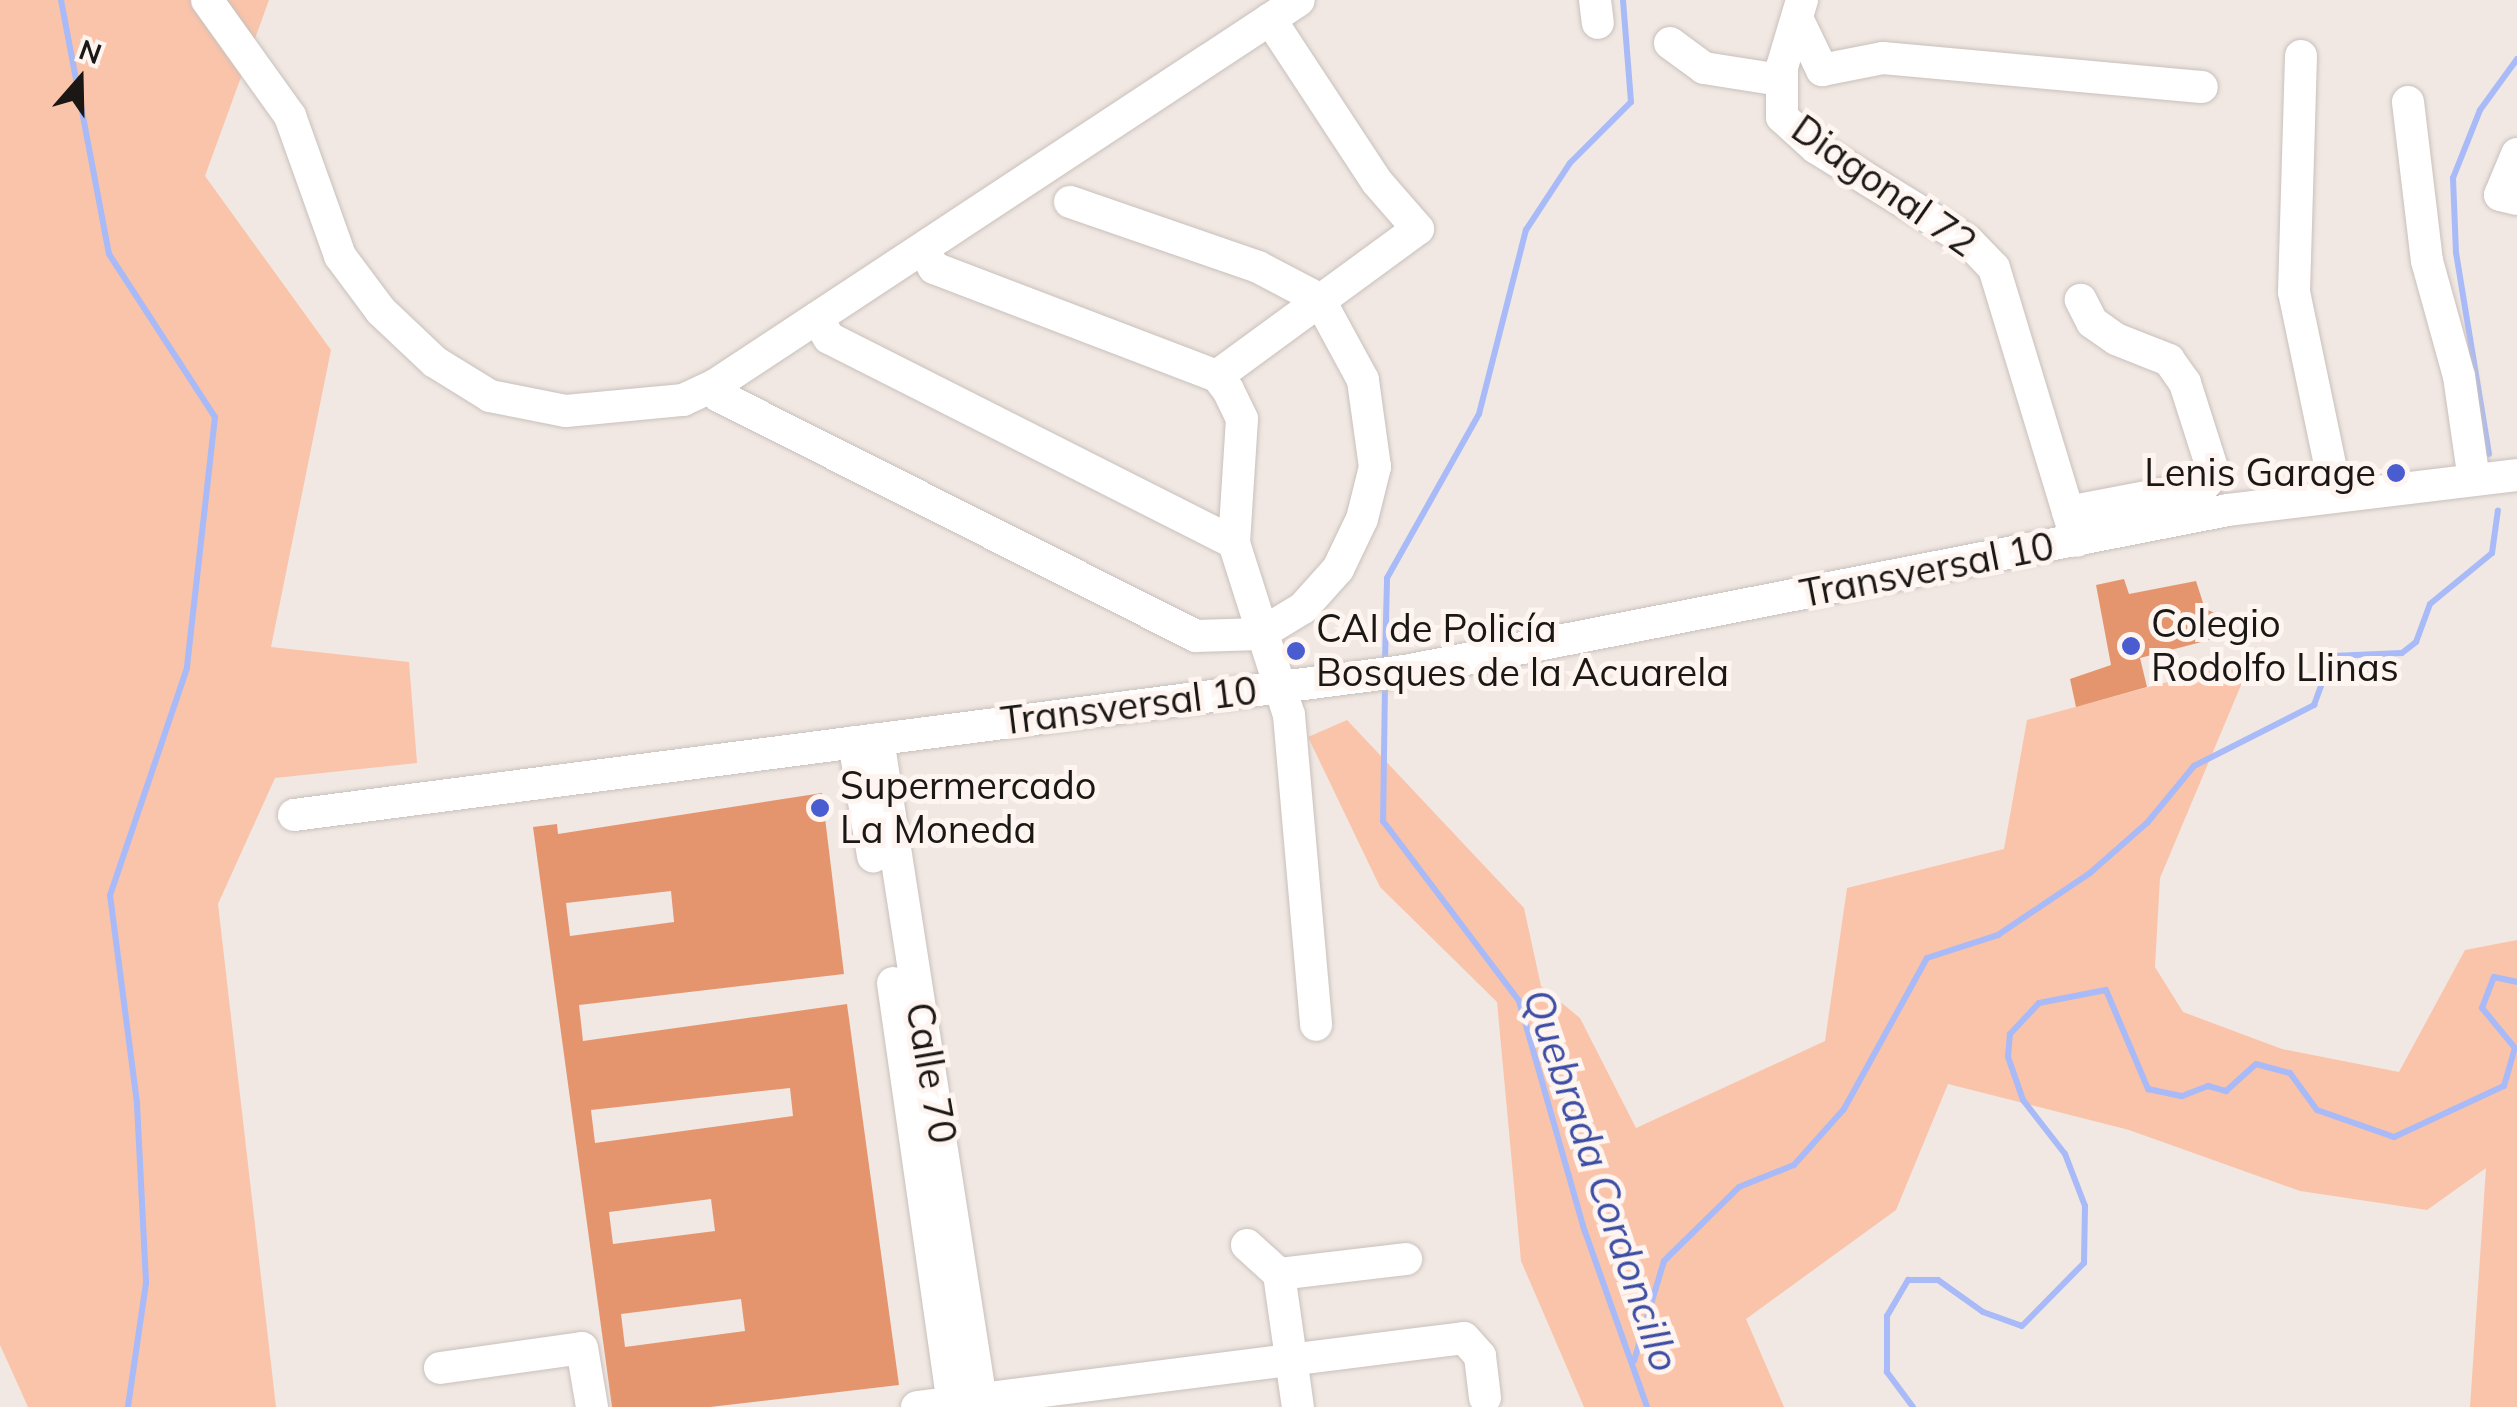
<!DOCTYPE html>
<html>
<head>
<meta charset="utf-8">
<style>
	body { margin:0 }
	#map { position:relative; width:2517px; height:1407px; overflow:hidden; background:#f1e8e3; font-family:Mulish,sans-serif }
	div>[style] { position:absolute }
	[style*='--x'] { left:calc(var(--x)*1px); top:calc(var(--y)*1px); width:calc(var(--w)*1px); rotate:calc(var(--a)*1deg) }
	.green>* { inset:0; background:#fac4aa }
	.stream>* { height:6px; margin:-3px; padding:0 3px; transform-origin:3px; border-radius:3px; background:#a8baf7 }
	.building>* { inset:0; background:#e5956e }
	.roads { filter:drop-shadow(0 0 2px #c9c0bc) drop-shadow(0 0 2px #c9c0bc) }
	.minor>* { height:32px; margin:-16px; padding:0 16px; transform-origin:16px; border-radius:16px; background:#fff }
	.dots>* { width:28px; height:28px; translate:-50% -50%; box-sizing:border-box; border:5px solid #fef5f1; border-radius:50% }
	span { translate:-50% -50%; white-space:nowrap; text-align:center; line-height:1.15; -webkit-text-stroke:10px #fef5f1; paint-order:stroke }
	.street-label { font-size:38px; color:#1a1715 }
	.poi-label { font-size:38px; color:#1a1715 }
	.right { translate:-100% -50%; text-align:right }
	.left { translate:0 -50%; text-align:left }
	.water-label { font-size:40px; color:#3c4da4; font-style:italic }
	.north { position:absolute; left:30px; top:30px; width:100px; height:100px; -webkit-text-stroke:8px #fef5f1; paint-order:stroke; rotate:20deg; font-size:28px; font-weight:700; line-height:40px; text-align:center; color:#1a1715 }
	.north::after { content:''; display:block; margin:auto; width:35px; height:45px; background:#1a1715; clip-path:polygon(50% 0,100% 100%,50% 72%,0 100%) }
</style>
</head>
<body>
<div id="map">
	<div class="green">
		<div style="clip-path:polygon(0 0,269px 0,205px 176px,331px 350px,271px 647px,409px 662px,417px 763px,275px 778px,218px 904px,276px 1407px,28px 1407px,0 1345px)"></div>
		<div style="clip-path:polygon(2252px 659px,2160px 878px,2155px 967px,2183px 1012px,2282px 1049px,2399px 1072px,2465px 950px,2517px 940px,2517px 1407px,2470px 1407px,2486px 1168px,2427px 1210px,2300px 1191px,2129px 1130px,1948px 1084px,1896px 1210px,1746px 1319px,1784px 1407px,1584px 1407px,1521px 1261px,1497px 1002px,1380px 887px,1308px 737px,1347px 720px,1524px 908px,1541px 986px,1580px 1018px,1636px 1128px,1825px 1041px,1847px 888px,2004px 849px,2027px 720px)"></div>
	</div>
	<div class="stream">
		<div style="--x:61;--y:0;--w:258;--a:79.3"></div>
		<div style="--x:109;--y:254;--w:194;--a:57"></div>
		<div style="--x:215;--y:417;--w:253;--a:96.4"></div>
		<div style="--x:187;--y:668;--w:240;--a:108.7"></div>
		<div style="--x:110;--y:895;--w:211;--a:82.6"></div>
		<div style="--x:137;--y:1104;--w:179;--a:87.1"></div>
		<div style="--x:146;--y:1283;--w:125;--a:98.3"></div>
		<div style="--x:2489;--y:454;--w:204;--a:-99.3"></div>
		<div style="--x:2456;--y:253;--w:75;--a:-92.3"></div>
		<div style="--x:2453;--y:178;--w:73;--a:-68.3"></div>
		<div style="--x:2480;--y:110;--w:63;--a:-54"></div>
		<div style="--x:1385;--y:662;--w:84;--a:-88.6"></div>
		<div style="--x:1387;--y:578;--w:188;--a:-60.7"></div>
		<div style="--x:1479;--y:414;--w:190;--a:-75.7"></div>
		<div style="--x:1526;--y:230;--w:80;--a:-56.7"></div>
		<div style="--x:1570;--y:163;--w:86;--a:-45"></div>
		<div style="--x:1631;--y:102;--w:102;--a:-94.5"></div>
		<div style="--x:1385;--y:684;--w:137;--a:90.8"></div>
		<div style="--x:1383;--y:821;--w:226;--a:52.9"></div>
		<div style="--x:1519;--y:1001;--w:234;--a:74.1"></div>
		<div style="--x:1583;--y:1226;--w:192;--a:70.5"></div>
		<div style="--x:1634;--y:1361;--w:104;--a:-73.3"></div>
		<div style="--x:1664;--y:1261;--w:105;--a:-44.6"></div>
		<div style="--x:1739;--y:1187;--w:59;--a:-21.8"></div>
		<div style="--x:1794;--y:1165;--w:75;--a:-48.2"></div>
		<div style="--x:1844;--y:1109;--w:172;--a:-61.2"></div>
		<div style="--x:1927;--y:958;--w:75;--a:-17.9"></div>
		<div style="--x:1998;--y:935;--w:111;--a:-34"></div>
		<div style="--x:2090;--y:873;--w:76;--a:-41.3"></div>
		<div style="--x:2147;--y:823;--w:74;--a:-50.5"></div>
		<div style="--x:2194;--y:766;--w:135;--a:-26.9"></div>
		<div style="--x:2314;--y:705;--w:52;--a:-69.8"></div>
		<div style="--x:2332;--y:656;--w:70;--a:-2.5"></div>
		<div style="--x:2402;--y:653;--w:18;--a:-38"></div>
		<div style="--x:2416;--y:642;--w:40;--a:-69.8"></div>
		<div style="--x:2430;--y:604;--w:80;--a:-39.4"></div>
		<div style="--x:2492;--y:553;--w:43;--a:-82.1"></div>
		<div style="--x:1913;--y:1407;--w:44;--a:-126.6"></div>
		<div style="--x:1887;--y:1372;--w:56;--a:-90"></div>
		<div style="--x:1887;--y:1316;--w:42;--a:-59.7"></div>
		<div style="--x:1908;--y:1280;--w:30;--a:0"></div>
		<div style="--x:1938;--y:1280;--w:55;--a:35.4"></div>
		<div style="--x:1983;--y:1312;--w:41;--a:19.7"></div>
		<div style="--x:2022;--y:1326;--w:88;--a:-45.5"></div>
		<div style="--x:2084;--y:1263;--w:57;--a:-89"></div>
		<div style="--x:2085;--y:1206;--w:56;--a:-111"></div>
		<div style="--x:2065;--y:1154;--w:68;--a:-127.9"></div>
		<div style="--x:2023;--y:1100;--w:46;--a:-109.2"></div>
		<div style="--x:2008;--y:1057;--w:23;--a:-85"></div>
		<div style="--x:2010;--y:1034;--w:42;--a:-46.9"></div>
		<div style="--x:2039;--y:1003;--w:68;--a:-11"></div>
		<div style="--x:2106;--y:990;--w:108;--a:67"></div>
		<div style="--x:2148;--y:1089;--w:35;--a:12"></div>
		<div style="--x:2182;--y:1096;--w:28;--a:-21"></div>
		<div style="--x:2208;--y:1086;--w:19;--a:16"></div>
		<div style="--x:2226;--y:1091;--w:40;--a:-42"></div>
		<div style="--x:2256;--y:1064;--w:35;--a:15"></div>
		<div style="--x:2290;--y:1073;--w:46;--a:53.9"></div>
		<div style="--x:2317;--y:1110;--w:82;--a:19.3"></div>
		<div style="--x:2394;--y:1137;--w:121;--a:-24.9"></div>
		<div style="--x:2504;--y:1086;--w:40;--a:-74"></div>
		<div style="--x:2515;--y:1048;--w:52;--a:-129.5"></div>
		<div style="--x:2482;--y:1008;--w:33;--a:-69"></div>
		<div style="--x:2494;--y:977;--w:24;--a:12"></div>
	</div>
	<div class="building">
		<div style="clip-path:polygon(2124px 579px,2129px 594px,2196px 581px,2205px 609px,2228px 618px,2236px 633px,2140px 658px,2147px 687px,2076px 707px,2070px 679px,2111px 665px,2096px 585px)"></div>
		<div style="clip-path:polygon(evenodd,822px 793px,844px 974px,579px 1005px,583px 1041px,847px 1004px,899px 1385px,710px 1407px,612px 1407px,533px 827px,557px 824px,558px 834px,822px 793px,671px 891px,674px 922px,570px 936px,566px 903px,671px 891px,822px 793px,790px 1088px,793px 1116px,595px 1143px,591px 1110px,790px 1088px,822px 793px,711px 1199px,715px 1231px,613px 1244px,609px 1212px,711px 1199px,822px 793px,741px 1299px,745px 1331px,625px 1347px,621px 1314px,741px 1299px)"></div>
	</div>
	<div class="roads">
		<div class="minor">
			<div style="--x:207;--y:0;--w:143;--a:54.4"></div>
			<div style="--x:290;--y:116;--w:149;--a:70.3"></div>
			<div style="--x:340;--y:256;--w:69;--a:53.3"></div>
			<div style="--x:381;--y:311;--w:74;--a:43.4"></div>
			<div style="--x:435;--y:362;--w:65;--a:31.7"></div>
			<div style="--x:490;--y:396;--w:77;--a:11.2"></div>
			<div style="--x:566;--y:411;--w:118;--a:-5.4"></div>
			<div style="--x:683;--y:400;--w:35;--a:-25"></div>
			<div style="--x:715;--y:385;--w:699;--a:-33.39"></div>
			<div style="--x:1595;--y:0;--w:23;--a:83"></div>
			<div style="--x:1802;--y:0;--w:70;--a:106.6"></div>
			<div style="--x:1782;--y:67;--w:50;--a:90"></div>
			<div style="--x:1782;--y:117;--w:45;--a:42.3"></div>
			<div style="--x:1815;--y:147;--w:180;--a:31.6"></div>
			<div style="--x:1968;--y:241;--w:37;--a:46"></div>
			<div style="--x:1994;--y:268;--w:285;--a:73.1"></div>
			<div style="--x:1797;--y:18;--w:58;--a:64.3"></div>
			<div style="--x:1822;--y:70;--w:62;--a:-11.1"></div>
			<div style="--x:1883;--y:58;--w:320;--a:5.2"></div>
			<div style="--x:1670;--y:43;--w:42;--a:36.3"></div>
			<div style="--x:1704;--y:68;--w:77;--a:9"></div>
			<div style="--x:2301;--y:56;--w:236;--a:91.7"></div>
			<div style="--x:2294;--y:292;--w:205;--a:78.2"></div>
			<div style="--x:2408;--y:102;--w:160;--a:83.2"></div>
			<div style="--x:2427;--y:261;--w:119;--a:74.5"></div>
			<div style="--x:2459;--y:376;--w:105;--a:81.8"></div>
			<div style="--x:2517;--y:154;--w:44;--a:112.5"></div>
			<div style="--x:2500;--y:195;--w:17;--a:13"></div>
			<div style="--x:923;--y:249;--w:22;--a:60"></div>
			<div style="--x:934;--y:268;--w:303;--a:20.9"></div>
			<div style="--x:1217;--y:376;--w:18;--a:52"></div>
			<div style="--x:1228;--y:390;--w:32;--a:64"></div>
			<div style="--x:1242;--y:419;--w:124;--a:93.7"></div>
			<div style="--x:1234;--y:543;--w:181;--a:72.3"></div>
			<div style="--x:1289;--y:715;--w:311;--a:85"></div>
			<div style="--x:817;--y:318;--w:23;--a:59"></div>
			<div style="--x:829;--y:338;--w:454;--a:26.8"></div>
			<div style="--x:1217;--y:376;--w:249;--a:-36.2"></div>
			<div style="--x:1418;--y:229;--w:62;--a:-131.1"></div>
			<div style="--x:1377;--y:182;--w:195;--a:-123.3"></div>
			<div style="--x:715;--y:385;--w:12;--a:70"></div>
			<div style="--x:719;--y:396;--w:534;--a:26.71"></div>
			<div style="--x:1196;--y:636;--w:64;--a:-1.8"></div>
			<div style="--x:1260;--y:634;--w:50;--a:-31.2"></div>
			<div style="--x:1303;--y:608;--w:52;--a:-48.1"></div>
			<div style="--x:1338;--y:569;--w:55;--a:-64.4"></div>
			<div style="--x:1362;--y:519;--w:54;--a:-76"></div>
			<div style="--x:1375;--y:467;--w:88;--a:-97.9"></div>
			<div style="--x:1363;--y:380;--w:92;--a:-118.5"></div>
			<div style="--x:1319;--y:299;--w:69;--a:-152.3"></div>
			<div style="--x:1258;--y:267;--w:199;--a:-160.9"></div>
			<div style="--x:2068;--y:512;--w:137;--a:-10.9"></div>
			<div style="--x:2203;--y:486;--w:16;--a:-47"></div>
			<div style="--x:2214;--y:474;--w:96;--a:-107.7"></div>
			<div style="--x:2185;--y:383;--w:28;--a:-125"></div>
			<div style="--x:2169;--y:360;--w:57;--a:-158.4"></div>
			<div style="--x:2116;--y:339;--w:29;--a:-145"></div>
			<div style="--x:2092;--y:322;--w:25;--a:-117"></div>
			<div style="--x:878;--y:739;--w:676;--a:81.15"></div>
			<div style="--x:854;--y:742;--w:116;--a:80.5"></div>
			<div style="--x:294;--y:815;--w:1120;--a:-7.39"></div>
			<div style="--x:1405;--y:671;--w:839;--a:-11.07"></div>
			<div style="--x:2228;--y:510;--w:291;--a:-6.9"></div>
			<div style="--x:893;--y:983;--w:428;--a:81.9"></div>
			<div style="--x:1247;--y:1245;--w:43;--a:42.2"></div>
			<div style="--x:1279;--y:1274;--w:134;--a:81.9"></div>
			<div style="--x:1279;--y:1274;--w:128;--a:-6.7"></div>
			<div style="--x:440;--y:1368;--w:143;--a:-8"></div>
			<div style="--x:582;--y:1348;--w:60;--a:80.4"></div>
			<div style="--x:917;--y:1407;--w:551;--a:-7.19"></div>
			<div style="--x:1464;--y:1338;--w:24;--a:48"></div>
			<div style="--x:1480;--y:1356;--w:42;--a:83.2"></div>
		</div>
	</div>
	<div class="dots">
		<div style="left:2396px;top:473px;background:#495dd1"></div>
		<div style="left:2131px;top:646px;background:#495dd1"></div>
		<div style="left:1296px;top:651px;background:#495dd1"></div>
		<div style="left:820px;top:808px;background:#495dd1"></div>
	</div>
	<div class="street-label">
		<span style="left:1884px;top:186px;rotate:35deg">Diagonal 72</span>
		<span style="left:1927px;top:570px;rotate:-11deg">Transversal 10</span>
		<span style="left:1129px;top:706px;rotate:-7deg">Transversal 10</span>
		<span style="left:931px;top:1073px;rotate:80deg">Calle 70</span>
	</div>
	<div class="poi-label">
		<span class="right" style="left:2376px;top:473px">Lenis Garage</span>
		<span class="left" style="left:2151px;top:646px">Colegio<br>Rodolfo Llinas</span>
		<span class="left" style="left:1316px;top:651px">CAI de Policía<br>Bosques de la Acuarela</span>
		<span class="left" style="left:840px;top:808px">Supermercado<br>La Moneda</span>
	</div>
	<div class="water-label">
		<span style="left:1602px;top:1180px;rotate:71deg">Quebrada Cordoncillo</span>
	</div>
	<div class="north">N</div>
</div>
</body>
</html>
